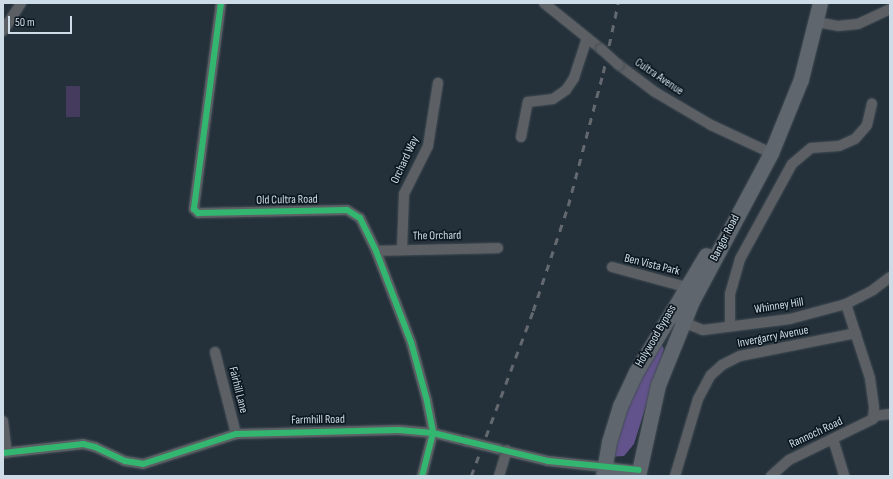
<!DOCTYPE html>
<html>
<head>
<meta charset="utf-8">
<style>
	body { margin:0 }
	#map { position:relative; width:893px; height:479px; overflow:hidden; background:#24303a; font-family:"Sofia Sans Condensed",sans-serif }
	div>[style] { position:absolute }
	[style*='--x'] { left:calc(var(--x)*1px); top:calc(var(--y)*1px); width:calc(var(--w)*1px); rotate:calc(var(--a)*1deg) }
	.green>* { inset:0; background:#443b5f; transform-origin:0 0 }
	.forest>* { inset:0; background:#63538c }
	.roads { filter:drop-shadow(0 0 1px #414c54) drop-shadow(0 0 1px #414c54) }
	.minor>* { height:10px; margin:-5px; padding:0 5px; transform-origin:5px; border-radius:5px; background:#5c6064 }
	.highway>* { height:15px; margin:-7.5px; padding:0 7.5px; transform-origin:7.5px; border-radius:7.5px; background:#60666d }
	.rail>* { height:2.5px; margin-top:-1.25px; transform-origin:0; background:repeating-linear-gradient(90deg,#64696f 0 7px,transparent 0 14px) }
	.bridges { filter:drop-shadow(0 0 1px #414c54) drop-shadow(0 0 1px #414c54) }
	.minor-bridge>* { height:10px; margin:-5px; padding:0 5px; transform-origin:5px; border-radius:5px; background:#5c6064 }
	.cycleway>* { height:6px; margin:-3px; padding:0 3px; transform-origin:3px; border-radius:3px; background:#33b770 }
	span { translate:-50% -50%; white-space:nowrap; text-align:center; line-height:1.15; -webkit-text-stroke:3.5px #0e1820; paint-order:stroke }
	.street-label { font-size:12px; color:#cedce7 }
	.frame { position:absolute; inset:0; border:4px solid #cedce7; pointer-events:none }
	.scale { position:absolute; left:8px; top:16px; width:64px; height:18px; box-sizing:border-box; border:2px solid #cedce7; border-top:0; padding-left:5px; font-size:12px; line-height:14px; white-space:nowrap; color:#cedce7; -webkit-text-stroke:3px #0e1820; paint-order:stroke }
</style>
</head>
<body>
<div id="map">
	<div class="green">
		<div style="left:66px;top:86px;width:14px;height:31px"></div>
	</div>
	<div class="forest">
		<div style="clip-path:polygon(660px 341px,664px 349px,634px 444px,624px 456px,610px 457px,622px 411px)"></div>
	</div>
	<div class="roads">
		<div class="minor">
			<div style="--x:221;--y:3;--w:208;--a:97.5"></div>
			<div style="--x:194;--y:209;--w:6;--a:45"></div>
			<div style="--x:198;--y:213;--w:149;--a:-1.2"></div>
			<div style="--x:347;--y:210;--w:15;--a:32"></div>
			<div style="--x:360;--y:218;--w:37;--a:64"></div>
			<div style="--x:376;--y:251;--w:97;--a:69"></div>
			<div style="--x:411;--y:342;--w:61;--a:74.8"></div>
			<div style="--x:427;--y:401;--w:33;--a:79"></div>
			<div style="--x:433;--y:433;--w:44;--a:104.3"></div>
			<div style="--x:544;--y:3;--w:73;--a:38.9"></div>
			<div style="--x:816;--y:22;--w:22;--a:10"></div>
			<div style="--x:838;--y:26;--w:20;--a:-6"></div>
			<div style="--x:858;--y:24;--w:35;--a:-25"></div>
			<div style="--x:3;--y:31;--w:33;--a:-57"></div>
			<div style="--x:619;--y:65;--w:45;--a:36.9"></div>
			<div style="--x:655;--y:92;--w:65;--a:30.5"></div>
			<div style="--x:711;--y:125;--w:66;--a:25"></div>
			<div style="--x:521;--y:137;--w:36;--a:-79"></div>
			<div style="--x:528;--y:102;--w:25;--a:-7"></div>
			<div style="--x:553;--y:99;--w:16;--a:-35"></div>
			<div style="--x:566;--y:90;--w:14;--a:-56"></div>
			<div style="--x:574;--y:78;--w:42;--a:-72"></div>
			<div style="--x:402;--y:249;--w:55;--a:-87.9"></div>
			<div style="--x:404;--y:194;--w:54;--a:-63.4"></div>
			<div style="--x:428;--y:146;--w:64;--a:-81"></div>
			<div style="--x:376;--y:251;--w:122;--a:-1.4"></div>
			<div style="--x:612;--y:267;--w:77;--a:15.1"></div>
			<div style="--x:678;--y:320;--w:27;--a:22"></div>
			<div style="--x:703;--y:330;--w:88;--a:-7.2"></div>
			<div style="--x:790;--y:319;--w:58;--a:-15"></div>
			<div style="--x:846;--y:304;--w:30;--a:-27"></div>
			<div style="--x:873;--y:290;--w:21;--a:-37"></div>
			<div style="--x:730;--y:326;--w:32;--a:-90"></div>
			<div style="--x:730;--y:294;--w:36;--a:-74"></div>
			<div style="--x:740;--y:259;--w:108;--a:-61.3"></div>
			<div style="--x:792;--y:164;--w:25;--a:-40"></div>
			<div style="--x:811;--y:148;--w:28;--a:-4"></div>
			<div style="--x:839;--y:146;--w:17;--a:-24"></div>
			<div style="--x:855;--y:139;--w:18;--a:-49"></div>
			<div style="--x:867;--y:125;--w:22;--a:-77"></div>
			<div style="--x:215;--y:352;--w:85;--a:75.6"></div>
			<div style="--x:874;--y:416;--w:16;--a:-7"></div>
			<div style="--x:3;--y:421;--w:32;--a:83"></div>
			<div style="--x:833;--y:439;--w:39;--a:73"></div>
			<div style="--x:498;--y:449;--w:51;--a:13.5"></div>
			<div style="--x:548;--y:461;--w:84;--a:6.1"></div>
			<div style="--x:3;--y:453;--w:81;--a:-6.4"></div>
			<div style="--x:83;--y:444;--w:12;--a:14"></div>
			<div style="--x:95;--y:447;--w:33;--a:25"></div>
			<div style="--x:125;--y:461;--w:18;--a:9"></div>
			<div style="--x:143;--y:464;--w:98;--a:-17.9"></div>
			<div style="--x:236;--y:434;--w:162;--a:-1.4"></div>
			<div style="--x:398;--y:430;--w:35;--a:5"></div>
			<div style="--x:433;--y:433;--w:34;--a:14"></div>
			<div style="--x:499;--y:476;--w:27;--a:-73"></div>
			<div style="--x:675;--y:476;--w:80;--a:-73.4"></div>
			<div style="--x:698;--y:399;--w:27;--a:-62"></div>
			<div style="--x:711;--y:375;--w:15;--a:-42"></div>
			<div style="--x:722;--y:365;--w:20;--a:-27"></div>
			<div style="--x:740;--y:356;--w:118;--a:-11.2"></div>
			<div style="--x:771;--y:476;--w:24;--a:-42"></div>
			<div style="--x:789;--y:460;--w:93;--a:-26"></div>
			<div style="--x:873;--y:419;--w:12;--a:-85"></div>
			<div style="--x:874;--y:407;--w:29;--a:-98"></div>
			<div style="--x:870;--y:378;--w:78;--a:-108"></div>
		</div>
		<div class="highway">
			<div style="--x:603;--y:476;--w:35;--a:-80"></div>
			<div style="--x:609;--y:442;--w:38;--a:-73"></div>
			<div style="--x:620;--y:406;--w:38;--a:-65"></div>
			<div style="--x:636;--y:372;--w:136;--a:-59.1"></div>
			<div style="--x:608;--y:476;--w:21;--a:0"></div>
			<div style="--x:638;--y:476;--w:93;--a:-77.6"></div>
			<div style="--x:658;--y:385;--w:91;--a:-68"></div>
			<div style="--x:692;--y:301;--w:168;--a:-61.9"></div>
			<div style="--x:771;--y:153;--w:80;--a:-67.9"></div>
			<div style="--x:801;--y:79;--w:78;--a:-76"></div>
		</div>
	</div>
	<div class="rail">
		<div style="--x:471;--y:476;--w:176;--a:-69.4"></div>
		<div style="--x:533;--y:311;--w:111;--a:-71.6"></div>
		<div style="--x:568;--y:206;--w:138;--a:-75.3"></div>
		<div style="--x:603;--y:73;--w:72;--a:-77.9"></div>
	</div>
	<div class="bridges">
		<div class="minor-bridge">
			<div style="--x:601;--y:49;--w:24;--a:42"></div>
			<div style="--x:466;--y:441;--w:33;--a:14"></div>
		</div>
	</div>
	<div class="cycleway">
		<div style="--x:221;--y:3;--w:208;--a:97.5"></div>
		<div style="--x:194;--y:209;--w:6;--a:45"></div>
		<div style="--x:198;--y:213;--w:149;--a:-1.2"></div>
		<div style="--x:347;--y:210;--w:15;--a:32"></div>
		<div style="--x:360;--y:218;--w:37;--a:64"></div>
		<div style="--x:376;--y:251;--w:97;--a:69"></div>
		<div style="--x:411;--y:342;--w:61;--a:74.8"></div>
		<div style="--x:427;--y:401;--w:33;--a:79"></div>
		<div style="--x:433;--y:433;--w:44;--a:104.3"></div>
		<div style="--x:3;--y:453;--w:81;--a:-6.4"></div>
		<div style="--x:83;--y:444;--w:12;--a:14"></div>
		<div style="--x:95;--y:447;--w:33;--a:25"></div>
		<div style="--x:125;--y:461;--w:18;--a:9"></div>
		<div style="--x:143;--y:464;--w:98;--a:-17.9"></div>
		<div style="--x:236;--y:434;--w:162;--a:-1.4"></div>
		<div style="--x:398;--y:430;--w:35;--a:5"></div>
		<div style="--x:433;--y:433;--w:118;--a:13.7"></div>
		<div style="--x:548;--y:461;--w:91;--a:5.6"></div>
	</div>
	<div class="street-label">
		<span style="left:659px;top:77px;rotate:34deg">Cultra Avenue</span>
		<span style="left:405px;top:160px;rotate:-65deg">Orchard Way</span>
		<span style="left:287px;top:200px;rotate:-1deg">Old Cultra Road</span>
		<span style="left:437px;top:236px;rotate:-1deg">The Orchard</span>
		<span style="left:725px;top:238px;rotate:-63deg">Bangor Road</span>
		<span style="left:652px;top:265px;rotate:14deg">Ben Vista Park</span>
		<span style="left:779px;top:306px;rotate:-9deg">Whinney Hill</span>
		<span style="left:656px;top:336px;rotate:-60deg">Holywood Bypass</span>
		<span style="left:773px;top:337px;rotate:-11deg">Invergarry Avenue</span>
		<span style="left:238px;top:390px;rotate:76deg">Fairhill Lane</span>
		<span style="left:318px;top:420px;rotate:-1deg">Farmhill Road</span>
		<span style="left:816px;top:433px;rotate:-25deg">Rannoch Road</span>
	</div>
	<div class="frame"></div>
	<div class="scale">50 m</div>
</div>
</body>
</html>
